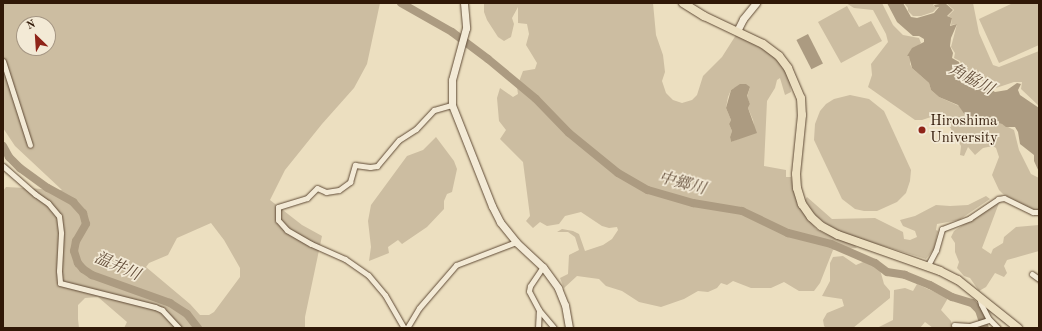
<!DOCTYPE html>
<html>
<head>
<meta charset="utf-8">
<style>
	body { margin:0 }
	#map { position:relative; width:1042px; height:331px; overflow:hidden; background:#ecdfc0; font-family:"Old Standard TT","Noto Serif JP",serif }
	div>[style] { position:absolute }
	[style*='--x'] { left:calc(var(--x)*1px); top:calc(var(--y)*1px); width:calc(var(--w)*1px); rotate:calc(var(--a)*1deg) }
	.green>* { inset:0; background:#ccbda1 }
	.water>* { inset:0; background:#ac9b81; transform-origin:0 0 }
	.river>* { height:8px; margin:-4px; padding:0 4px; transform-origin:4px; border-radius:4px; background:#ac9b81 }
	.roads { filter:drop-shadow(0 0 1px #5f4a35) drop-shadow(0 0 1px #5f4a35) }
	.street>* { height:5px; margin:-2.5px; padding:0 2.5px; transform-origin:2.5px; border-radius:2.5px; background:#f3ead6 }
	.secondary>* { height:7px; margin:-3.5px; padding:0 3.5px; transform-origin:3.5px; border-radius:3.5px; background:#f3ead6 }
	.primary>* { height:8px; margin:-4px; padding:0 4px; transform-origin:4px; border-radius:4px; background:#ecdfc0 }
	.dots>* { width:11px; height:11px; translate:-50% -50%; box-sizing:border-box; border:2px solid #f3ead6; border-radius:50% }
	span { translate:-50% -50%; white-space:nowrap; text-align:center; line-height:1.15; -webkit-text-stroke:3.5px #f3ead6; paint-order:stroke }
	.poi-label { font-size:15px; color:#301807 }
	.left { translate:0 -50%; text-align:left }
	.water-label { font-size:16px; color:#624c38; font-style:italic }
	.frame { position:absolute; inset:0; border:4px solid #301807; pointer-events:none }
	.north { position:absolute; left:16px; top:16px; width:40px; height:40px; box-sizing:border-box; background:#f3ead6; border:1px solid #a59683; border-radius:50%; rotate:335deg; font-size:11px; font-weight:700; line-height:16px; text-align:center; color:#301807 }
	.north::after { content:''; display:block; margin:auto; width:14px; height:18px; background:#8f2418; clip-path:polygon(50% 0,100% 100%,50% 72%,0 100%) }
</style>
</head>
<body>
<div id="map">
	<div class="green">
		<div style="clip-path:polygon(evenodd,3px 3px,380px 3px,367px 64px,354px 88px,322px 124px,285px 170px,270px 200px,302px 225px,322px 236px,305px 317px,305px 328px,124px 328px,127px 322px,98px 297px,85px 298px,78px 305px,78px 319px,79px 328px,3px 328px,3px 191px,6px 187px,62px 190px,15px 146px,3px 128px,3px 3px,24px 24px,48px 24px,48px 48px,24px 48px,24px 24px,3px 3px,211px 223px,224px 240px,240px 268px,240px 277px,214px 312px,209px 315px,200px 315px,190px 304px,146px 267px,149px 263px,168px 255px,177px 238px,211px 223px)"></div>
		<div style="clip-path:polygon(evenodd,484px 3px,653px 3px,656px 35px,663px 55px,665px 72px,662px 81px,666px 93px,673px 100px,682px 103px,692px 100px,697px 95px,703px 76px,722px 57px,736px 35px,770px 53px,781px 64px,789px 77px,791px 92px,785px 95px,780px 78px,777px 80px,775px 88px,767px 101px,764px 166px,786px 170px,786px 177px,791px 177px,794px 192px,800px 207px,816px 229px,826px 234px,852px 242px,857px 248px,833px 250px,820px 283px,814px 291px,799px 291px,784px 282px,771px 288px,751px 288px,733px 281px,727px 285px,721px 283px,717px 288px,708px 292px,698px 291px,684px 299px,661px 307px,639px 302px,622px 291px,606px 286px,599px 279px,577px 276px,564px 288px,560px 278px,568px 274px,569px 255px,579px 250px,575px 237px,568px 232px,557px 232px,562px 229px,573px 231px,579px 234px,585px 251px,603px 245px,612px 239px,618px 230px,617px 227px,609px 228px,602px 226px,581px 212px,565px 216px,559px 224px,547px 226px,540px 222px,533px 228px,526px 221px,530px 216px,523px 162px,500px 139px,506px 130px,499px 121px,497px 98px,500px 88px,513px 97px,518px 94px,517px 87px,523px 71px,535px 69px,537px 63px,526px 45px,529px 34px,527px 24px,518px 23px,518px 7px,512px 18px,514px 24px,511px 37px,504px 41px,498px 37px,487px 20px,484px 12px,484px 3px,750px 87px,747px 97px,750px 104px,748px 108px,753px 120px,754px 126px,743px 137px,731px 142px,730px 137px,732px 131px,729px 124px,731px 120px,726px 108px,728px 97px,731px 90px,734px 88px,750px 87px)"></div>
		<div style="clip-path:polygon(846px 3px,882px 3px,893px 25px,903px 35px,919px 38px,921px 43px,907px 56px,909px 56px,911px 58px,910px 64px,912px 68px,929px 83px,931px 90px,939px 97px,959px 106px,972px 122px,993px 122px,1002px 124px,1014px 130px,1019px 150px,1031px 174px,1039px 178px,1039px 210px,1031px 209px,1003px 194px,999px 190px,992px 175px,999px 157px,996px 148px,993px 146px,983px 148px,975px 155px,968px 147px,964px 156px,960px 155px,961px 146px,944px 117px,934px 116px,922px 120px,915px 120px,868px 87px,872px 75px,871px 64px,888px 42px,886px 34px,873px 10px,854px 8px)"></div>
		<div style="clip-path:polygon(904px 3px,935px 3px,933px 5px,935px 7px,938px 7px,933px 12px,921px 16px,913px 16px,908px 11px,908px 8px)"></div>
		<div style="clip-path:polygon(946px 3px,973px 3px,979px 33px,993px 65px,999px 67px,1039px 51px,1039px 106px,1021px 89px,1022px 82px,1014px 82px,996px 88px,980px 80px,977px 81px,963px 69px,960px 61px,954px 58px,955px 53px,951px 47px,957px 24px,951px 25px,952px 18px,948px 16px,954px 10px)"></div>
		<div style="clip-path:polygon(1013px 3px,1039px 3px,1039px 45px,999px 63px,979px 19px)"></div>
		<div style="clip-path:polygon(847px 6px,859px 27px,871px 21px,882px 41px,841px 63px,818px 22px)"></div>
		<div style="clip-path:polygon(850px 95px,869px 99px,884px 111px,911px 170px,910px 181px,906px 193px,897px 202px,877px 211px,864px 211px,855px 209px,842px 199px,814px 140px,815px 124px,820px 111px,826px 104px,834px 99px)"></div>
		<div style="clip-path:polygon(436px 137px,454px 161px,457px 169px,452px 192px,447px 194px,444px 201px,444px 209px,427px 227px,402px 244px,398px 240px,388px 247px,389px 253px,369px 261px,371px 247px,368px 221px,371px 205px,407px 156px,423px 150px)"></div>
		<div style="clip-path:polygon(986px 196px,990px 199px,959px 220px,937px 224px,936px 230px,938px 231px,934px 249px,926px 259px,851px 236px,831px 228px,814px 214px,805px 200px,807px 197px,832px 219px,875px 218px,903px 232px,904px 239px,910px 240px,917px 237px,915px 231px,903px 226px,900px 220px,915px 216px,936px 205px,950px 206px,968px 205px)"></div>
		<div style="clip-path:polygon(997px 202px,999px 203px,982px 248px,991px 254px,993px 249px,1003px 243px,1004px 237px,1016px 227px,1039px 225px,1039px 251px,1007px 260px,1004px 266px,1007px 273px,1004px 277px,995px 273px,986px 287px,979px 291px,970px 278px,964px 276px,957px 268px,959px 262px,955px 252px,955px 243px,951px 237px,954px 231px)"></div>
		<div style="clip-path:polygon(843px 256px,856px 265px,870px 259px,877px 259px,884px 284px,890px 291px,890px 298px,853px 328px,826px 328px,824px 326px,823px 320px,827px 313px,844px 306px,842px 299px,822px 296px,830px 281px,830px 263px,833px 257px)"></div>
		<div style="clip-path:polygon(917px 284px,948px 298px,941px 310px,951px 321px,952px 328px,933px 328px,925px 322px,920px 328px,877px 328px,893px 320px,894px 290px,905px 288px,913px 291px)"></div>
	</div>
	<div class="water">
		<div style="clip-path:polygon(887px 3px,903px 3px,911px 17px,917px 18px,934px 13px,939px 7px,935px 7px,934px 5px,945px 3px,953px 10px,947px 16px,952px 18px,950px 26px,957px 24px,951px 38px,950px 46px,953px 53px,952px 58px,959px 62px,962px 70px,968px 73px,976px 82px,980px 82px,995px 92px,1007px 90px,1017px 83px,1021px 84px,1018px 90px,1020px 95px,1039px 108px,1039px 172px,1034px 161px,1034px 155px,1020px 144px,1018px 132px,1015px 127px,1006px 127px,1002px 124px,993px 122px,972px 122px,968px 119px,958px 105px,939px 97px,931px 90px,929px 83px,912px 68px,909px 56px,907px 56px,912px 48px,924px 42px,924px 39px,919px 36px,913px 36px,897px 22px)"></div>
		<div style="left:808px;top:34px;width:33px;height:13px;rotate:63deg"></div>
		<div style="clip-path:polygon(740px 84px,746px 84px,750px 87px,747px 96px,750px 104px,748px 108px,757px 133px,731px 142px,730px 137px,732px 131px,729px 124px,731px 120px,726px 108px,731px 90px)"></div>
	</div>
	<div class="river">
		<div style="--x:401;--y:3;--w:59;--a:29.6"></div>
		<div style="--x:452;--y:32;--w:45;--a:36.9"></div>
		<div style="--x:488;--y:59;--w:62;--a:39.8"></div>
		<div style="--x:536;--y:99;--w:47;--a:45.9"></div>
		<div style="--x:569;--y:133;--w:63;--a:39.2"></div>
		<div style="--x:618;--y:173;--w:34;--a:30"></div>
		<div style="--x:648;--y:190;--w:47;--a:16.1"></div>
		<div style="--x:693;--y:203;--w:50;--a:9.3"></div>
		<div style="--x:742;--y:211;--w:51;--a:25.6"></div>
		<div style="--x:788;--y:233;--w:44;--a:14.3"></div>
		<div style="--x:831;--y:244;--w:48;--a:23.4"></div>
		<div style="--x:875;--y:263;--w:15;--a:37"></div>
		<div style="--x:887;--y:272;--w:18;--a:9"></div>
		<div style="--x:905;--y:275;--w:27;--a:22"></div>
		<div style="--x:930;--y:285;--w:25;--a:29"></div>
		<div style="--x:952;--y:297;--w:21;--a:17"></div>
		<div style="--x:972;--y:303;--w:10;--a:45"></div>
		<div style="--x:979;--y:310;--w:19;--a:72"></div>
		<div style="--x:3;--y:146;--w:13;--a:61"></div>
		<div style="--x:9;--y:157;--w:16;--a:45"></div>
		<div style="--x:20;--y:168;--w:34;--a:36"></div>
		<div style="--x:48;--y:188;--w:29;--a:29"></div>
		<div style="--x:73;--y:202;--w:15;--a:48"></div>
		<div style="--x:83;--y:213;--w:11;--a:75"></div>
		<div style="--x:86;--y:224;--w:20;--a:120"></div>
		<div style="--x:76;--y:241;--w:10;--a:101"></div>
		<div style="--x:74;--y:251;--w:13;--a:72"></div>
		<div style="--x:78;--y:263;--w:8;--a:50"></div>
		<div style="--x:83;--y:269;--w:11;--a:34"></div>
		<div style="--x:92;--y:275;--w:83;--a:19.7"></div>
		<div style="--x:170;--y:303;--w:20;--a:33"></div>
		<div style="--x:187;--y:314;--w:18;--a:52"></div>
	</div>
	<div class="roads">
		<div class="street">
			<div style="--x:3;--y:61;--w:88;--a:72.2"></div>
			<div style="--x:3;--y:166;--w:43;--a:41.2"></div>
			<div style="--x:35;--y:194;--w:16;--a:35"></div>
			<div style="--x:48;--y:203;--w:17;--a:50"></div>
			<div style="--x:59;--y:216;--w:17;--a:83"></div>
			<div style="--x:61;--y:233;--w:38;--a:93"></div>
			<div style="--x:59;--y:271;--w:12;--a:85"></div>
			<div style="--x:60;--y:283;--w:98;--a:14.2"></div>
			<div style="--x:155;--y:307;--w:8;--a:23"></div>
			<div style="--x:162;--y:310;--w:25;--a:47"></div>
			<div style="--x:928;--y:265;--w:17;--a:-62"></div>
			<div style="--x:936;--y:250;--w:22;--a:-74"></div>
			<div style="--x:942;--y:229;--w:30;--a:-21"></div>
			<div style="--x:970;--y:218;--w:34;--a:-34"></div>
			<div style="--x:998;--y:199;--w:6;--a:-9"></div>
			<div style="--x:1004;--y:198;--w:32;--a:26"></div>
			<div style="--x:1033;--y:212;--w:6;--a:0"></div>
			<div style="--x:1032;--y:274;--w:9;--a:36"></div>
			<div style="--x:979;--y:297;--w:7;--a:74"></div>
			<div style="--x:981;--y:304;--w:16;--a:63"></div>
			<div style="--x:988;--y:318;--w:14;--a:45"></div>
			<div style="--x:539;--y:310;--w:23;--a:50"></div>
			<div style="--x:954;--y:325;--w:16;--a:4"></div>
			<div style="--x:970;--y:326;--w:20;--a:-18"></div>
			<div style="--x:404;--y:328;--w:38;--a:-120"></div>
			<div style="--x:385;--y:295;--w:26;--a:-130"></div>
			<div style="--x:368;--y:275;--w:28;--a:-145"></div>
			<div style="--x:345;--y:259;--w:37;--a:-156"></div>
			<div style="--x:311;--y:244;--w:28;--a:-150"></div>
			<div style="--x:287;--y:230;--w:13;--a:-132"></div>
			<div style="--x:278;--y:220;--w:13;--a:-90"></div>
			<div style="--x:278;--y:207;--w:30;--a:-17"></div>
			<div style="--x:307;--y:198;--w:14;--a:-45"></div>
			<div style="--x:317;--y:188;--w:10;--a:24"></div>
			<div style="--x:326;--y:192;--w:13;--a:-9"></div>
			<div style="--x:339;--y:190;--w:14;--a:-36"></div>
			<div style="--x:350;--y:182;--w:18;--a:-74"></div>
			<div style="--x:355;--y:165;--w:15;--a:8"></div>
			<div style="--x:370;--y:167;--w:7;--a:-8"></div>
			<div style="--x:377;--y:166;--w:34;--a:-50"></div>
			<div style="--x:399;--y:140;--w:20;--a:-33"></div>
			<div style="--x:416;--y:129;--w:26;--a:-47"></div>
			<div style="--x:434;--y:110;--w:19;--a:-16"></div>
			<div style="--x:407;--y:328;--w:23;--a:-59"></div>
			<div style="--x:419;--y:308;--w:57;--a:-49.3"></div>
			<div style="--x:456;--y:265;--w:64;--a:-21"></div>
			<div style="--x:538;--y:328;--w:18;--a:-87"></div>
			<div style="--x:539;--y:310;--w:21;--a:-118"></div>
			<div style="--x:529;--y:291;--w:5;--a:-79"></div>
			<div style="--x:530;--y:286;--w:23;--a:-56"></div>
		</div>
		<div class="secondary">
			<div style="--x:464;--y:3;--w:25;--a:85"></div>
			<div style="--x:466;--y:28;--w:54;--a:105.1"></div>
			<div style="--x:452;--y:80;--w:25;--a:90"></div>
			<div style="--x:452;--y:105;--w:109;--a:68.4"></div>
			<div style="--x:492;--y:206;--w:18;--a:63"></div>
			<div style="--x:500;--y:222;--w:26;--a:51"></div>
			<div style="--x:516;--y:242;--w:37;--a:43"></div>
			<div style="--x:543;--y:267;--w:26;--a:54"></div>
			<div style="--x:558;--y:288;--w:18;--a:68"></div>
			<div style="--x:565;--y:305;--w:23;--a:80"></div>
			<div style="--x:737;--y:31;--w:13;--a:-63"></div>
			<div style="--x:743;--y:19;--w:21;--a:-51"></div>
		</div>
		<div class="primary">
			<div style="--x:683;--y:3;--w:25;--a:32"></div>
			<div style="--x:704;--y:16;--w:65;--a:25.4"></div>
			<div style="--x:763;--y:44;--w:20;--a:37"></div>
			<div style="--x:779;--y:56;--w:15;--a:53"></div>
			<div style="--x:788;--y:68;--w:33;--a:67"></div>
			<div style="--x:801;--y:98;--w:17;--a:87"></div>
			<div style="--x:802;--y:115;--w:59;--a:95.8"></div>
			<div style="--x:796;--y:174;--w:14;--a:86"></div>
			<div style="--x:797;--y:188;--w:17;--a:73"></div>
			<div style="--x:802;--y:204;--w:16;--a:55"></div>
			<div style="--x:811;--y:217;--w:13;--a:42"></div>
			<div style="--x:821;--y:226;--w:19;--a:28"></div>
			<div style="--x:838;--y:235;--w:108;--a:19.4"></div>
			<div style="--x:940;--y:271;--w:20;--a:27"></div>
			<div style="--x:958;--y:280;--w:77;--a:38.7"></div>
		</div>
	</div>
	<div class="dots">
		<div style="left:922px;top:130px;background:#8f2418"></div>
	</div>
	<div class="poi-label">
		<span class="left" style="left:930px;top:130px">Hiroshima<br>University</span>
	</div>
	<div class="water-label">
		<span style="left:971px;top:80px;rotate:28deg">角脇川</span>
		<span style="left:682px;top:184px;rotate:15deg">中郷川</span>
		<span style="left:117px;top:267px;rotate:23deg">温井川</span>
	</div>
	<div class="frame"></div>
	<div class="north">N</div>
</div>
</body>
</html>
